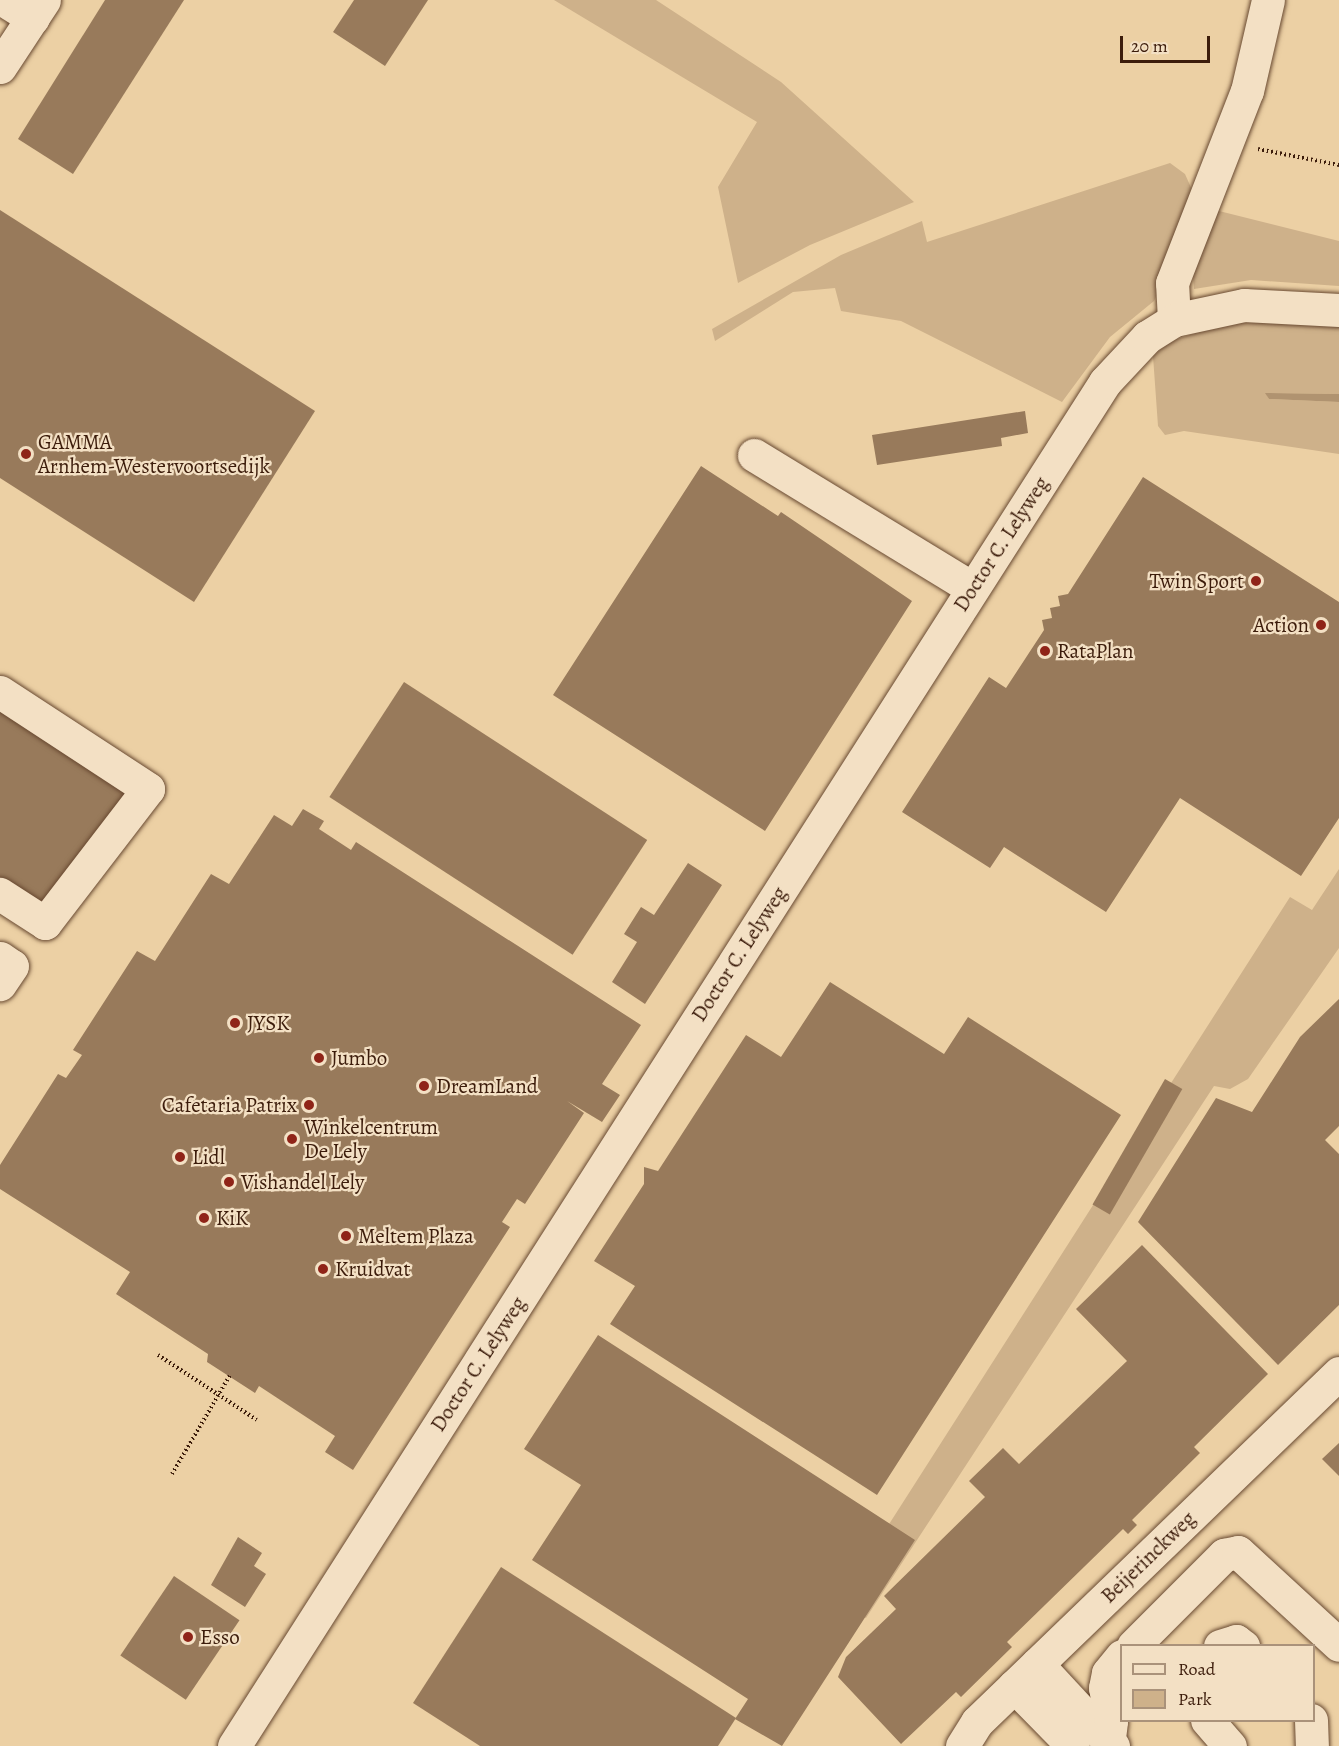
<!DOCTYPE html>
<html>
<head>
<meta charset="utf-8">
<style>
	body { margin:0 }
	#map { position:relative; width:1339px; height:1746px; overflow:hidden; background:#ecd0a4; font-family:Alegreya,serif }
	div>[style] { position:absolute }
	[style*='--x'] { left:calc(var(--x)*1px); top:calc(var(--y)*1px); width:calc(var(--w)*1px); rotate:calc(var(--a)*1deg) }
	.green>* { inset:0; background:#ceb18a }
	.water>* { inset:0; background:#b09370 }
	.building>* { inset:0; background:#987a5b; transform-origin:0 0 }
	.path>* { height:4px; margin-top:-2px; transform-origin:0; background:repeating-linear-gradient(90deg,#3c1c0b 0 1.5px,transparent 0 4.5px) }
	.roads { filter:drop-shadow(0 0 2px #684931) drop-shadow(0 0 2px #684931) }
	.minor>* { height:33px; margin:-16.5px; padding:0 16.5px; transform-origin:16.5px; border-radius:16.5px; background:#f3e0c4 }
	.dots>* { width:16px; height:16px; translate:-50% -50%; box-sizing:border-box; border:3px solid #f3e0c4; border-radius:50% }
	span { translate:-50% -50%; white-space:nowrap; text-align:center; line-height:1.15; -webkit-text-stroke:4.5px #f3e0c4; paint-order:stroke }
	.poi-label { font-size:21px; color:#3c1c0b }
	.left { translate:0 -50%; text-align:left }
	.right { translate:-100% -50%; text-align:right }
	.street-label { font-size:21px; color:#3c1c0b }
	.legend { position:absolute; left:1120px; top:1644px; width:195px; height:78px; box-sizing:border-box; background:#f3e0c4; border:2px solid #aa927a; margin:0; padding:8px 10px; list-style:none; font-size:18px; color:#3c1c0b }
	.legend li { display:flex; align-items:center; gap:12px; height:30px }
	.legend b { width:30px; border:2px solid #aa927a }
	.scale { position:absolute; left:1120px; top:36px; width:90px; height:27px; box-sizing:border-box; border:3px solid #3c1c0b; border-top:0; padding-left:8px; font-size:18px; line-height:21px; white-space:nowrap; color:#3c1c0b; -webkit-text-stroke:4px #f3e0c4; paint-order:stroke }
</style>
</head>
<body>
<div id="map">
	<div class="green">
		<div style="clip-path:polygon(554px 0,656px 0,781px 82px,914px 202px,810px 245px,738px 283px,718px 187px,757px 122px)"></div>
		<div style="clip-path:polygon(1170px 163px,1185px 174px,1196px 199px,1163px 283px,1154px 301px,1110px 337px,1062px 402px,901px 321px,841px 311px,835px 288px,793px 292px,715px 341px,712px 329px,841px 255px,922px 221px,927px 242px)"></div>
		<div style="clip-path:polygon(1211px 209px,1339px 241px,1339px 286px,1251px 280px,1194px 289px,1192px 264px)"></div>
		<div style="clip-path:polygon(1230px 322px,1339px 325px,1339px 394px,1266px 393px,1269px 399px,1339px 402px,1339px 454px,1184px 431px,1165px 435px,1158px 426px,1153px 356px,1171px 341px)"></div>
		<div style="clip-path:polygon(1339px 869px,1339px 948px,1248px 1079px,1230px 1089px,1214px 1086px,866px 1618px,851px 1612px,838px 1604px,1290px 897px,1312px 910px)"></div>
	</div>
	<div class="water">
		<div style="clip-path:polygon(1265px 393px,1339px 394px,1339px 402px,1269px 399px)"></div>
	</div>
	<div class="building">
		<div style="clip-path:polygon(105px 0,184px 0,73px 174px,18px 139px)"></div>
		<div style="clip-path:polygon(354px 0,428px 0,385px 66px,333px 32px)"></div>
		<div style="clip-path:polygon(0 210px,315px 411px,194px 602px,0 478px)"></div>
		<div style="clip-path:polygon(1025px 411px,1028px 433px,1001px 438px,1002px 446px,877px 465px,872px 435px)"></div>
		<div style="clip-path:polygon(701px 466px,778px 516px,781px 512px,912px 601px,765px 831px,553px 695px)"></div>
		<div style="clip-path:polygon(1143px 477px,1339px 602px,1339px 818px,1301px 876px,1180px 798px,1106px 912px,1004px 847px,990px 868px,902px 812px,989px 677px,1006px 688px,1044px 630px,1042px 620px,1052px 618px,1050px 608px,1060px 606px,1058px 596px,1068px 594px)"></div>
		<div style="left:404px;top:682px;width:290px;height:137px;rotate:33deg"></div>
		<div style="clip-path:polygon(0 708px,128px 792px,39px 906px,0 879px)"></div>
		<div style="clip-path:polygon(303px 809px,324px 821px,319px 829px,351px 850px,356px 842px,641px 1025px,602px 1084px,620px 1095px,602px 1122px,567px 1101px,584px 1113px,525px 1204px,517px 1199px,502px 1222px,510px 1227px,353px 1470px,325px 1452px,335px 1436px,259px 1386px,255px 1393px,207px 1362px,208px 1354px,116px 1294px,130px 1272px,0 1189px,0 1165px,58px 1074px,66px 1078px,82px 1055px,73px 1050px,137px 951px,155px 961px,211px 874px,229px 884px,274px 815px,292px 826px)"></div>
		<div style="clip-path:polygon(688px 863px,722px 885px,645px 1004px,612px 982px,637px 942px,624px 934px,641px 907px,654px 915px)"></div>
		<div style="clip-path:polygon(830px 982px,944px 1054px,968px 1017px,1121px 1115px,877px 1495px,610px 1324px,635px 1286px,594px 1261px,644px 1184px,644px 1167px,658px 1171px,746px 1035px,781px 1057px)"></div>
		<div style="clip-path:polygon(1339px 999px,1339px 1126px,1325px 1140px,1339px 1154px,1339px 1305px,1278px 1365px,1138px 1222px,1216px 1098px,1252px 1112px,1300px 1037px)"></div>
		<div style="left:1165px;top:1079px;width:20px;height:145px;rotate:30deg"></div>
		<div style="clip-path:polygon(1142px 1245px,1268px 1374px,1194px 1447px,1200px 1453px,1132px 1520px,1137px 1525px,1128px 1534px,1123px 1529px,1007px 1642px,1012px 1647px,961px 1697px,956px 1692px,901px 1744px,838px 1677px,846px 1657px,896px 1609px,884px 1596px,985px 1497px,969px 1481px,1003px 1448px,1019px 1464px,1127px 1361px,1076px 1309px)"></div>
		<div style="clip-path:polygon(598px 1335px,915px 1540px,782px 1746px,735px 1719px,748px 1699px,532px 1560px,581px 1485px,524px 1449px)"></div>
		<div style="clip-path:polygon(1339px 1443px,1339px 1476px,1322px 1459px)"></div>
		<div style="clip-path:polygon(238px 1537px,262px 1553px,254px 1566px,266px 1574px,245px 1607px,211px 1585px)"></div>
		<div style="clip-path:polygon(501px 1567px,736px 1718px,718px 1746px,480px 1746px,413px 1703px)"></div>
		<div style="left:174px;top:1576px;width:79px;height:96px;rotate:34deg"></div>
	</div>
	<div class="path">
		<div style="--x:1258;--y:149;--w:83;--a:11.2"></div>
		<div style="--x:158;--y:1355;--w:118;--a:33.3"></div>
		<div style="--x:172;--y:1474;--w:115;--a:-59.6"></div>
	</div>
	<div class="roads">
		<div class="minor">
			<div style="--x:4;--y:0;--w:34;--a:32"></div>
			<div style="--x:0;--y:67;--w:80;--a:-56.7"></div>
			<div style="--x:1174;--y:320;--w:37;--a:-93"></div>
			<div style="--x:1172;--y:283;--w:206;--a:-68.7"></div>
			<div style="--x:1247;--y:91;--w:93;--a:-77"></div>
			<div style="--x:754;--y:455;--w:255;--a:31.4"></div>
			<div style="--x:0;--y:692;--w:177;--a:33.2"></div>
			<div style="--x:148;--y:789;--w:169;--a:127.5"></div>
			<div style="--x:45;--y:923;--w:54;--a:-147.2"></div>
			<div style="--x:0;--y:958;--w:14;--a:34"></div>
			<div style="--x:12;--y:966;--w:22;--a:124"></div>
			<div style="--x:1133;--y:1646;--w:129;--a:-45"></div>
			<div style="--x:1224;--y:1555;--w:14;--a:-12"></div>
			<div style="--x:1238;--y:1552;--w:137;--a:42.6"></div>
			<div style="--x:1220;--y:1646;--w:17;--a:-17"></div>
			<div style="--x:1236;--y:1641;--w:9;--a:36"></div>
			<div style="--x:1037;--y:1664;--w:112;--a:47.2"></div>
			<div style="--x:1014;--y:1686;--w:84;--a:45.5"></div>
			<div style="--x:1207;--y:1720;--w:35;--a:49"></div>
			<div style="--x:1311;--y:1720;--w:26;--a:88"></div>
			<div style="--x:234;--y:1746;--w:1618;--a:-57.44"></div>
			<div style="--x:1105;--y:382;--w:62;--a:-47"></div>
			<div style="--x:1147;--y:337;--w:32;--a:-32"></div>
			<div style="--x:1174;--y:320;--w:72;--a:-12.1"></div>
			<div style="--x:1244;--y:305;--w:95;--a:3"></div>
			<div style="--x:962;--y:1746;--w:28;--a:-58"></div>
			<div style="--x:977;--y:1722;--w:503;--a:-43.95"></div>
			<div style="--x:1108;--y:1746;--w:25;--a:-83"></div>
			<div style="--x:1111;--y:1721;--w:34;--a:-100"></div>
			<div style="--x:1105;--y:1688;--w:15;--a:-79"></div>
			<div style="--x:1108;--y:1673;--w:22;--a:-51"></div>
		</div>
	</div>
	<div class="dots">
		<div style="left:26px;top:454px;background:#8f2418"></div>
		<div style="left:1256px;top:581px;background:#8f2418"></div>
		<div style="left:1321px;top:625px;background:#8f2418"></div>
		<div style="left:1045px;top:651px;background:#8f2418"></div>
		<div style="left:235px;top:1023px;background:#8f2418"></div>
		<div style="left:319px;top:1058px;background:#8f2418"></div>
		<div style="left:424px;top:1086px;background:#8f2418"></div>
		<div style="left:309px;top:1105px;background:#8f2418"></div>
		<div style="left:292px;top:1139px;background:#8f2418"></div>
		<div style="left:180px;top:1157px;background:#8f2418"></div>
		<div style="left:229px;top:1182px;background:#8f2418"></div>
		<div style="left:204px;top:1218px;background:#8f2418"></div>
		<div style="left:346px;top:1236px;background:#8f2418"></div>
		<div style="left:323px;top:1269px;background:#8f2418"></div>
		<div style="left:188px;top:1637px;background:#8f2418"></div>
	</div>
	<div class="poi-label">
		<span class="left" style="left:38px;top:454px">GAMMA<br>Arnhem-Westervoortsedijk</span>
		<span class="right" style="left:1244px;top:581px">Twin Sport</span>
		<span class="right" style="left:1309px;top:625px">Action</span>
		<span class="left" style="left:1057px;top:651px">RataPlan</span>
		<span class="left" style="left:247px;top:1023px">JYSK</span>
		<span class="left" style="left:331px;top:1058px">Jumbo</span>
		<span class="left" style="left:436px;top:1086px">DreamLand</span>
		<span class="right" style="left:297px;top:1105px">Cafetaria Patrix</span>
		<span class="left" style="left:304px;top:1139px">Winkelcentrum<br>De Lely</span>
		<span class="left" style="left:192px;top:1157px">Lidl</span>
		<span class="left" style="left:241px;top:1182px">Vishandel Lely</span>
		<span class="left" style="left:216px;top:1218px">KiK</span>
		<span class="left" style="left:358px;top:1236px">Meltem Plaza</span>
		<span class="left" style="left:335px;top:1269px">Kruidvat</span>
		<span class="left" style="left:200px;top:1637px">Esso</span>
	</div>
	<div class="street-label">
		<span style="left:1001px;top:544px;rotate:-57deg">Doctor C. Lelyweg</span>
		<span style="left:739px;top:954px;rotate:-57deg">Doctor C. Lelyweg</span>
		<span style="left:478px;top:1364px;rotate:-57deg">Doctor C. Lelyweg</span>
		<span style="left:1148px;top:1557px;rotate:-44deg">Beijerinckweg</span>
	</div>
	<ul class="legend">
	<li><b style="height:8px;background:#f3e0c4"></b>Road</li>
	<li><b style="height:16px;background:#ceb18a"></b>Park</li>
	</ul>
	<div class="scale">20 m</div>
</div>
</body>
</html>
